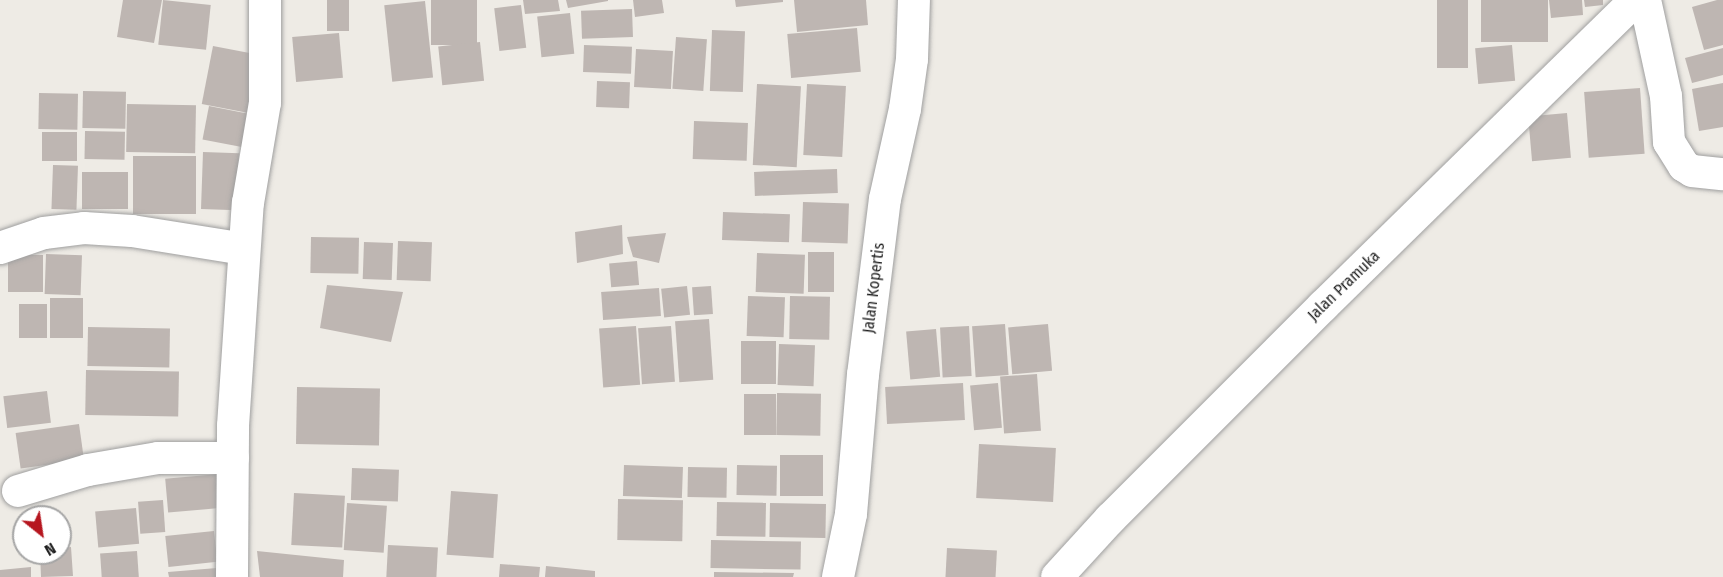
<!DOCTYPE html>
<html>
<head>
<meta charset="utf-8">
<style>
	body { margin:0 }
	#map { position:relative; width:1723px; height:577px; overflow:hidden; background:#eeebe5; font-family:"Fira Sans Condensed",sans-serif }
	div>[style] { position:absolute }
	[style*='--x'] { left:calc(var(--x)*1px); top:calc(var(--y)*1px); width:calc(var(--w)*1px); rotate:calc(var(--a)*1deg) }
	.building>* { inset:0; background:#beb6b2; transform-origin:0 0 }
	.roads { filter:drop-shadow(0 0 2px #9f9f9f) drop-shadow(0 0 2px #9f9f9f) }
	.minor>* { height:32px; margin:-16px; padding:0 16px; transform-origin:16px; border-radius:16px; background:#fff }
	span { translate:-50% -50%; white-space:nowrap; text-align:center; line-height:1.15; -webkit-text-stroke:6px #fff; paint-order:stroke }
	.street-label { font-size:16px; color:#1e1e1e }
	.north { position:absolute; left:12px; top:505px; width:60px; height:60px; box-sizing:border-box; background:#fff; border:2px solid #a5a5a5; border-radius:50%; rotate:150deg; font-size:16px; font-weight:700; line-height:24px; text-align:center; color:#1e1e1e }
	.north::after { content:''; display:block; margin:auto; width:21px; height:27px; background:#b6161f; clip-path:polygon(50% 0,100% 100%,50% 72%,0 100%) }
</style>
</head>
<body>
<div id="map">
	<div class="building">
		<div style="clip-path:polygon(123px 0,162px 0,154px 43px,117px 37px)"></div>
		<div style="left:163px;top:0;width:48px;height:45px;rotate:6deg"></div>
		<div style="left:327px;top:0;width:22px;height:31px"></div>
		<div style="left:431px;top:0;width:46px;height:45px"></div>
		<div style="clip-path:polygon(523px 0,558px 0,560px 11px,525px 14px)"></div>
		<div style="clip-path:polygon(566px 0,608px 0,608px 1px,568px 8px)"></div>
		<div style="clip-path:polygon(633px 0,662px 0,664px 13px,635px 17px)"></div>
		<div style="clip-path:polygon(735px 0,783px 0,783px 2px,736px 7px)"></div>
		<div style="clip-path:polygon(794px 0,866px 0,868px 25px,797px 32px)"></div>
		<div style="left:1437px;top:0;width:31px;height:68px"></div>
		<div style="left:1481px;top:0;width:67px;height:42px"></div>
		<div style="clip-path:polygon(1549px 0,1582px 0,1583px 15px,1551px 18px)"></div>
		<div style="clip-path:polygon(1584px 0,1603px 0,1603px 5px,1585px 7px)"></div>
		<div style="clip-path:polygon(1717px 0,1723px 0,1723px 45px,1704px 50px,1692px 7px)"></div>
		<div style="left:425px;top:1px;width:77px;height:41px;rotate:84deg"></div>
		<div style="left:521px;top:5px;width:43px;height:27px;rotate:83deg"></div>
		<div style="left:632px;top:9px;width:28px;height:51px;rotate:88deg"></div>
		<div style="left:570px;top:13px;width:41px;height:33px;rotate:84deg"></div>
		<div style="left:857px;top:28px;width:44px;height:70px;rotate:85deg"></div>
		<div style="left:712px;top:30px;width:33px;height:61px;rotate:2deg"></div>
		<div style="left:339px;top:33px;width:45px;height:47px;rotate:85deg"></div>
		<div style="left:676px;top:37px;width:31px;height:52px;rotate:4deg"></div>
		<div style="left:480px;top:42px;width:39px;height:42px;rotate:84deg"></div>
		<div style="left:584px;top:45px;width:48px;height:27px;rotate:2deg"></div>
		<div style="left:1512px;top:45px;width:36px;height:37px;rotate:85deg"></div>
		<div style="left:213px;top:46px;width:49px;height:59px;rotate:11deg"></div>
		<div style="clip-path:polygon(1723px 48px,1723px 75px,1692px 83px,1685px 58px)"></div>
		<div style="left:636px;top:49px;width:37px;height:38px;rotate:3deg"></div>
		<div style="left:597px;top:81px;width:33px;height:26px;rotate:2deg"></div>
		<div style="clip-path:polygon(1723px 83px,1723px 127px,1699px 131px,1692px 89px)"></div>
		<div style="left:757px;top:84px;width:44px;height:81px;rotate:3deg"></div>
		<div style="left:807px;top:84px;width:39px;height:71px;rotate:3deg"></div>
		<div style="left:1640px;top:88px;width:66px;height:56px;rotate:86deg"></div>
		<div style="left:83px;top:91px;width:43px;height:37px;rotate:1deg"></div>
		<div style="left:39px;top:93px;width:39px;height:36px;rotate:1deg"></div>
		<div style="left:127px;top:104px;width:69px;height:48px;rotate:1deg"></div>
		<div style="left:209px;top:106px;width:44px;height:34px;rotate:11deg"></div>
		<div style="left:1567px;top:113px;width:45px;height:39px;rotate:85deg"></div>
		<div style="left:694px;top:121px;width:54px;height:38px;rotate:2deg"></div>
		<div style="left:85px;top:131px;width:40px;height:28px;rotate:1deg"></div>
		<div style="left:42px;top:132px;width:35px;height:29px"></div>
		<div style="left:203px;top:152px;width:36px;height:57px;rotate:2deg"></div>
		<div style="left:133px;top:156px;width:63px;height:58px"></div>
		<div style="left:53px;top:165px;width:25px;height:44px;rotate:2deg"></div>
		<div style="left:837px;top:169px;width:24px;height:83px;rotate:88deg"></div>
		<div style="left:82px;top:172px;width:46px;height:37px"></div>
		<div style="left:803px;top:202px;width:46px;height:40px;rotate:2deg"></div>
		<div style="left:723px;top:212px;width:67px;height:28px;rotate:2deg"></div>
		<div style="clip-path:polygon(622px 225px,623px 254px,577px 263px,575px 232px)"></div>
		<div style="clip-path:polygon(666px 233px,659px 263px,633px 257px,627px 237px)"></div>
		<div style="left:311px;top:237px;width:48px;height:36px;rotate:1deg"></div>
		<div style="left:398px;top:241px;width:34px;height:39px;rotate:2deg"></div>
		<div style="left:364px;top:242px;width:29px;height:37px;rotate:2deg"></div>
		<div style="left:808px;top:252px;width:26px;height:40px"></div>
		<div style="left:757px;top:253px;width:48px;height:39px;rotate:2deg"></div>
		<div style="left:46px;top:254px;width:36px;height:40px;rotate:2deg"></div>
		<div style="left:8px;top:255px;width:35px;height:37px"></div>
		<div style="left:637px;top:261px;width:24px;height:28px;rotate:85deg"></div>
		<div style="clip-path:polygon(327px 285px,403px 292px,391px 342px,320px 328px)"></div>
		<div style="left:687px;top:286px;width:29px;height:26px;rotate:84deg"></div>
		<div style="left:711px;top:286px;width:28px;height:19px;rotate:86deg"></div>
		<div style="left:659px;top:288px;width:28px;height:58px;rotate:86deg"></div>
		<div style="left:748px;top:296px;width:37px;height:40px;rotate:2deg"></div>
		<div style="left:790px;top:296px;width:40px;height:43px;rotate:1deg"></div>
		<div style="left:50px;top:298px;width:33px;height:40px"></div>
		<div style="left:19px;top:304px;width:28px;height:34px"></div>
		<div style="left:709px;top:319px;width:61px;height:34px;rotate:86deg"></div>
		<div style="left:1005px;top:324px;width:51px;height:33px;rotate:86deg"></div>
		<div style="left:1048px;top:324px;width:47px;height:40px;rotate:85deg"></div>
		<div style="left:636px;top:326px;width:59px;height:37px;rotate:86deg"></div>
		<div style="left:671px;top:326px;width:56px;height:33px;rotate:86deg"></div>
		<div style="left:969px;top:326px;width:50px;height:29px;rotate:87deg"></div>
		<div style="left:88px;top:327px;width:82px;height:39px;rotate:1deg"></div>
		<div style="left:936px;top:329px;width:48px;height:30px;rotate:85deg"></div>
		<div style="left:741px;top:341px;width:35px;height:43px"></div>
		<div style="left:779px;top:344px;width:36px;height:41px;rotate:2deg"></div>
		<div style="left:86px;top:370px;width:93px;height:45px;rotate:1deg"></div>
		<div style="left:1037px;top:374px;width:57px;height:37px;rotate:86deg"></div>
		<div style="left:963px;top:383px;width:37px;height:78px;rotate:87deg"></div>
		<div style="left:998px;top:383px;width:45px;height:28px;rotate:85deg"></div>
		<div style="left:297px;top:387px;width:83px;height:57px;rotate:1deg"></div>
		<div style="left:47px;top:391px;width:32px;height:44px;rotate:83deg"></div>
		<div style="left:777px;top:393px;width:44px;height:42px;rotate:1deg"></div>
		<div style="left:744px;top:394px;width:32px;height:41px"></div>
		<div style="left:79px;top:424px;width:36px;height:64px;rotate:82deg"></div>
		<div style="left:979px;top:444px;width:77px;height:54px;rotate:3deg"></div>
		<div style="left:780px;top:455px;width:43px;height:41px"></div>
		<div style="left:624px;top:465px;width:59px;height:31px;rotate:2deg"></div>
		<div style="left:737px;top:465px;width:40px;height:30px;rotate:1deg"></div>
		<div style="left:688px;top:467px;width:39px;height:30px;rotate:1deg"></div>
		<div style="left:352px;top:468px;width:47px;height:32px;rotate:2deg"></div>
		<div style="left:219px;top:474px;width:34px;height:54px;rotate:85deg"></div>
		<div style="left:451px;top:491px;width:47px;height:64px;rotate:4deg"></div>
		<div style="left:294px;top:493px;width:51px;height:52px;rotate:3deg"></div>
		<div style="left:618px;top:499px;width:65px;height:41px;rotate:1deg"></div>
		<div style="left:163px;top:500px;width:32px;height:25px;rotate:86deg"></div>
		<div style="left:717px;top:502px;width:49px;height:34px;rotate:1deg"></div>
		<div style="left:347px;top:503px;width:40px;height:47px;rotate:4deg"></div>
		<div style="left:770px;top:503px;width:56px;height:34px;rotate:1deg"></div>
		<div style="left:136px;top:508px;width:36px;height:41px;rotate:85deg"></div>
		<div style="left:214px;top:531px;width:31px;height:49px;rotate:84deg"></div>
		<div style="left:711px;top:540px;width:90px;height:28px;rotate:1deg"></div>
		<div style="left:388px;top:545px;width:50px;height:32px;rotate:3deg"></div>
		<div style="clip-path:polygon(71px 547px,73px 576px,41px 577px,40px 553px,60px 553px,60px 548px)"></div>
		<div style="left:947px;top:548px;width:50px;height:29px;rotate:3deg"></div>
		<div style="left:137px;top:551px;width:26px;height:37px;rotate:86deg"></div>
		<div style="clip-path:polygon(257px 551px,344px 560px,343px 577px,260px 577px)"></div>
		<div style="clip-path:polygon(500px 564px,540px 567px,539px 577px,499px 577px)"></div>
		<div style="clip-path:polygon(546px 566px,595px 571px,595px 577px,545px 577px)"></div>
		<div style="clip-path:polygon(31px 567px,31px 577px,0 577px,0 570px)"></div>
		<div style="clip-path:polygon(217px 568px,217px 577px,169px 577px,168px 572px)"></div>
		<div style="clip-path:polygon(714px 572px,794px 573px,793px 577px,714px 577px)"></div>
	</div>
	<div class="roads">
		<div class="minor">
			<div style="--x:1645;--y:0;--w:98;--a:77.7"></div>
			<div style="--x:1666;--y:96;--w:46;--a:86.3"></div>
			<div style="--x:1669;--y:142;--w:28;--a:58"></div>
			<div style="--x:1684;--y:166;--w:9;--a:32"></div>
			<div style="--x:1692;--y:171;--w:31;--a:6"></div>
			<div style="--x:0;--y:248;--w:46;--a:-18.8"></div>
			<div style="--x:44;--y:233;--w:40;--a:-7.1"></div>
			<div style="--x:84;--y:228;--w:48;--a:3.6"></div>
			<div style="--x:132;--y:231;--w:113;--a:9.1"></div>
			<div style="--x:18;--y:491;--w:73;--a:-16.7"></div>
			<div style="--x:88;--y:470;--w:71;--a:-9.7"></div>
			<div style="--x:158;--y:458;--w:75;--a:0"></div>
			<div style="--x:232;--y:577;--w:151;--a:-89.6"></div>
			<div style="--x:233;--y:426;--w:224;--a:-86.2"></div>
			<div style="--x:248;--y:203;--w:101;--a:-80.4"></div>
			<div style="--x:265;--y:103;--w:103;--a:-90"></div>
			<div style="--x:838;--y:577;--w:64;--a:-78.3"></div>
			<div style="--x:851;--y:514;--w:140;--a:-85.1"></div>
			<div style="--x:863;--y:375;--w:177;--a:-82.9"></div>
			<div style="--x:885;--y:199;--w:92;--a:-77.5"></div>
			<div style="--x:905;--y:109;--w:50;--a:-82"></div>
			<div style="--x:912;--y:59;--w:59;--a:-88.1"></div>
			<div style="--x:1057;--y:577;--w:79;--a:-47.6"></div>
			<div style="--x:1110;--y:519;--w:301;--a:-45"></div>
			<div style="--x:1323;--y:306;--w:438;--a:-44.4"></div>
		</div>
	</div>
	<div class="street-label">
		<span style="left:1344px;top:286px;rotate:-44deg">Jalan Pramuka</span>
		<span style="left:874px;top:288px;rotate:-83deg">Jalan Kopertis</span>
	</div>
	<div class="north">N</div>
</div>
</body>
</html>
